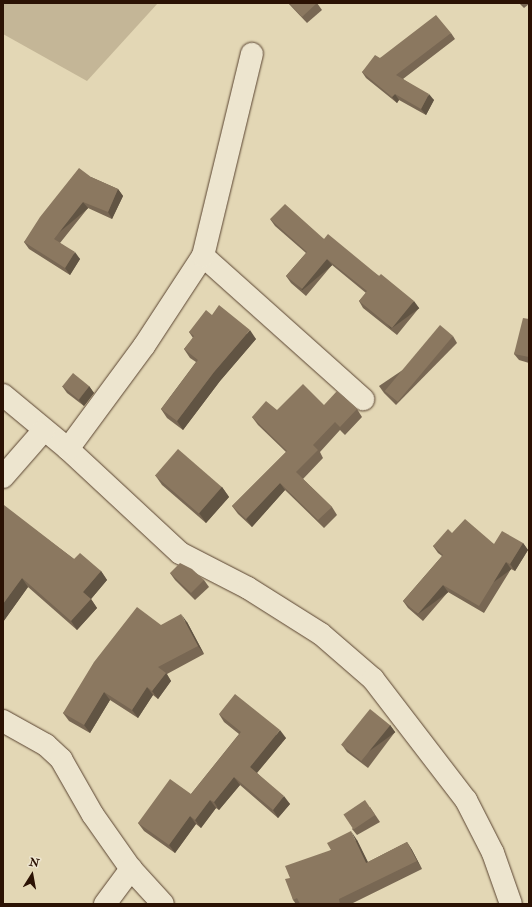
<!DOCTYPE html>
<html>
<head>
<meta charset="utf-8">
<style>
	body { margin:0 }
	#map { position:relative; width:532px; height:907px; overflow:hidden; background:#e3d7b5; font-family:"IM FELL Double Pica",serif }
	div>[style] { position:absolute }
	[style*='--x'] { left:calc(var(--x)*1px); top:calc(var(--y)*1px); width:calc(var(--w)*1px); rotate:calc(var(--a)*1deg) }
	.green>* { inset:0; background:#c4b697 }
	.roads { filter:drop-shadow(0 0 1px #594330) drop-shadow(0 0 1px #594330) }
	.minor>* { height:22px; margin:-11px; padding:0 11px; transform-origin:11px; border-radius:11px; background:#ede5cf }
	.wall>* { inset:0; background:#786753 }
	.shaded-wall>* { inset:0; background:#615443; transform-origin:0 0 }
	.building>* { inset:0; background:#8b7860; transform-origin:0 0 }
	span { translate:-50% -50%; white-space:nowrap; text-align:center; line-height:1.15; -webkit-text-stroke:4px #ede5cf; paint-order:stroke }
	.frame { position:absolute; inset:0; border:4px solid #2b1204; pointer-events:none }
	.north { position:absolute; left:12px; top:855px; width:40px; height:40px; -webkit-text-stroke:3px #ede5cf; paint-order:stroke; rotate:11deg; font-size:11px; font-weight:700; line-height:16px; text-align:center; color:#2b1204 }
	.north::after { content:''; display:block; margin:auto; width:14px; height:18px; background:#2b1204; clip-path:polygon(50% 0,100% 100%,50% 72%,0 100%) }
</style>
</head>
<body>
<div id="map">
	<div class="green">
		<div style="clip-path:polygon(3px 3px,158px 3px,87px 81px,3px 34px)"></div>
	</div>
	<div class="roads">
		<div class="minor">
			<div style="--x:203;--y:256;--w:215;--a:41.8"></div>
			<div style="--x:3;--y:395;--w:85;--a:39.7"></div>
			<div style="--x:68;--y:449;--w:153;--a:42.9"></div>
			<div style="--x:180;--y:553;--w:76;--a:27.2"></div>
			<div style="--x:248;--y:588;--w:86;--a:32.2"></div>
			<div style="--x:321;--y:634;--w:69;--a:40.9"></div>
			<div style="--x:373;--y:679;--w:153;--a:52.5"></div>
			<div style="--x:466;--y:800;--w:59;--a:63"></div>
			<div style="--x:493;--y:853;--w:54;--a:70.6"></div>
			<div style="--x:68;--y:449;--w:128;--a:-53.6"></div>
			<div style="--x:144;--y:346;--w:108;--a:-56.8"></div>
			<div style="--x:203;--y:256;--w:208;--a:-76.4"></div>
			<div style="--x:3;--y:477;--w:62;--a:-48.9"></div>
			<div style="--x:3;--y:721;--w:49;--a:29.2"></div>
			<div style="--x:46;--y:745;--w:21;--a:43"></div>
			<div style="--x:61;--y:759;--w:64;--a:60.3"></div>
			<div style="--x:93;--y:815;--w:66;--a:54.9"></div>
			<div style="--x:131;--y:869;--w:47;--a:47.6"></div>
			<div style="--x:105;--y:904;--w:44;--a:-53.4"></div>
		</div>
	</div>
	<div class="wall">
		<div style="clip-path:polygon(288px 3px,317px 3px,322px 10px,307px 23px)"></div>
		<div style="clip-path:polygon(519px 3px,529px 3px,529px 4px,524px 8px)"></div>
		<div style="clip-path:polygon(451px 33px,455px 39px,403px 79px,434px 100px,426px 115px,399px 100px,397px 103px,366px 78px,362px 72px,380px 58px)"></div>
		<div style="clip-path:polygon(91px 177px,118px 189px,123px 196px,112px 219px,88px 208px,60px 243px,80px 259px,70px 275px,29px 249px,24px 242px)"></div>
		<div style="clip-path:polygon(270px 219px,324px 239px,379px 276px,419px 308px,397px 335px,363px 308px,359px 301px,366px 293px,332px 265px,306px 296px,291px 283px,286px 276px,306px 253px,275px 226px)"></div>
		<div style="clip-path:polygon(212px 315px,256px 339px,220px 381px,183px 430px,167px 418px,161px 409px,196px 362px,190px 358px,184px 349px,193px 338px,189px 332px)"></div>
		<div style="clip-path:polygon(529px 319px,529px 363px,519px 360px,514px 354px)"></div>
		<div style="clip-path:polygon(453px 336px,457px 343px,396px 405px,384px 393px,379px 386px)"></div>
		<div style="clip-path:polygon(62px 386px,89px 386px,94px 393px,84px 406px,67px 393px)"></div>
		<div style="clip-path:polygon(324px 405px,357px 409px,362px 417px,345px 435px,340px 430px,320px 452px,323px 458px,303px 479px,332px 507px,337px 515px,324px 528px,285px 490px,252px 527px,238px 514px,232px 506px,286px 452px,258px 425px,252px 417px,277px 410px)"></div>
		<div style="clip-path:polygon(155px 475px,222px 487px,229px 497px,206px 523px,162px 485px)"></div>
		<div style="clip-path:polygon(3px 506px,74px 559px,101px 571px,107px 580px,91px 599px,97px 608px,77px 630px,28px 587px,3px 622px)"></div>
		<div style="clip-path:polygon(452px 533px,494px 544px,523px 543px,528px 550px,515px 571px,511px 569px,484px 613px,448px 592px,423px 621px,408px 608px,403px 601px,442px 556px,438px 553px,433px 546px)"></div>
		<div style="clip-path:polygon(170px 573px,204px 580px,209px 587px,195px 600px,175px 580px)"></div>
		<div style="clip-path:polygon(187px 622px,204px 654px,167px 674px,171px 681px,158px 699px,153px 695px,138px 718px,110px 700px,90px 733px,69px 721px,63px 713px,161px 625px)"></div>
		<div style="clip-path:polygon(219px 714px,286px 738px,257px 773px,290px 804px,278px 818px,240px 785px,219px 810px,216px 808px,201px 828px,196px 824px,175px 853px,144px 831px,138px 823px,191px 794px,239px 734px,224px 722px)"></div>
		<div style="clip-path:polygon(390px 725px,395px 732px,368px 768px,347px 752px,342px 745px)"></div>
		<div style="clip-path:polygon(370px 807px,380px 822px,357px 835px,352px 829px)"></div>
		<div style="clip-path:polygon(357px 840px,368px 862px,407px 842px,412px 850px,422px 869px,351px 904px,296px 904px,293px 900px,290px 878px,331px 850px)"></div>
	</div>
	<div class="shaded-wall">
		<div style="clip-path:polygon(395px 94px,399px 100px,397px 103px,392px 97px)"></div>
		<div style="clip-path:polygon(429px 94px,434px 100px,426px 115px,421px 109px)"></div>
		<div style="clip-path:polygon(118px 189px,123px 196px,112px 219px,108px 212px)"></div>
		<div style="left:83px;top:202px;width:8px;height:47px;rotate:50deg"></div>
		<div style="clip-path:polygon(75px 252px,80px 259px,70px 275px,65px 268px)"></div>
		<div style="left:327px;top:259px;width:8px;height:39px;rotate:50deg"></div>
		<div style="left:414px;top:301px;width:9px;height:35px;rotate:54deg"></div>
		<div style="clip-path:polygon(250px 330px,256px 339px,220px 381px,183px 430px,177px 421px,214px 372px)"></div>
		<div style="clip-path:polygon(89px 386px,94px 393px,84px 406px,79px 400px)"></div>
		<div style="clip-path:polygon(280px 483px,285px 490px,252px 527px,246px 519px)"></div>
		<div style="clip-path:polygon(222px 487px,229px 497px,206px 523px,199px 513px)"></div>
		<div style="clip-path:polygon(523px 543px,528px 550px,515px 571px,510px 564px)"></div>
		<div style="left:506px;top:562px;width:9px;height:52px;rotate:54deg"></div>
		<div style="clip-path:polygon(101px 571px,107px 580px,91px 599px,97px 608px,77px 630px,71px 621px,83px 592px)"></div>
		<div style="clip-path:polygon(22px 578px,28px 587px,3px 622px,3px 604px)"></div>
		<div style="left:443px;top:585px;width:9px;height:38px;rotate:54deg"></div>
		<div style="clip-path:polygon(181px 614px,187px 622px,204px 654px,198px 646px)"></div>
		<div style="clip-path:polygon(166px 673px,171px 681px,158px 699px,152px 691px)"></div>
		<div style="clip-path:polygon(147px 687px,153px 695px,138px 718px,132px 710px)"></div>
		<div style="clip-path:polygon(104px 692px,110px 700px,90px 733px,84px 725px)"></div>
		<div style="left:390px;top:725px;width:9px;height:45px;rotate:54deg"></div>
		<div style="clip-path:polygon(280px 730px,286px 738px,255px 775px,250px 767px)"></div>
		<div style="clip-path:polygon(234px 777px,240px 785px,219px 810px,214px 802px)"></div>
		<div style="clip-path:polygon(284px 796px,290px 804px,278px 818px,273px 810px)"></div>
		<div style="clip-path:polygon(210px 800px,216px 808px,201px 828px,195px 820px)"></div>
		<div style="clip-path:polygon(190px 816px,196px 824px,175px 853px,169px 845px)"></div>
		<div style="clip-path:polygon(351px 831px,357px 840px,372px 871px,366px 863px)"></div>
		<div style="clip-path:polygon(407px 842px,412px 850px,422px 869px,417px 861px)"></div>
	</div>
	<div class="building">
		<div style="clip-path:polygon(289px 3px,317px 3px,302px 17px)"></div>
		<div style="clip-path:polygon(436px 15px,451px 33px,396px 75px,429px 94px,421px 109px,395px 94px,392px 97px,362px 72px,375px 55px,380px 58px)"></div>
		<div style="clip-path:polygon(79px 168px,91px 177px,118px 189px,108px 212px,83px 202px,54px 239px,75px 252px,65px 268px,24px 242px,40px 217px)"></div>
		<div style="clip-path:polygon(285px 204px,324px 239px,328px 234px,379px 276px,381px 274px,414px 301px,392px 328px,359px 301px,367px 291px,327px 259px,302px 289px,286px 276px,307px 252px,270px 219px)"></div>
		<div style="clip-path:polygon(219px 305px,250px 330px,214px 372px,177px 421px,161px 409px,198px 360px,184px 349px,194px 336px,189px 332px,206px 310px,212px 315px)"></div>
		<div style="clip-path:polygon(523px 318px,529px 319px,529px 357px,514px 354px)"></div>
		<div style="left:440px;top:325px;width:17px;height:86px;rotate:40deg"></div>
		<div style="left:73px;top:373px;width:21px;height:17px;rotate:39deg"></div>
		<div style="clip-path:polygon(303px 384px,324px 405px,337px 391px,357px 409px,340px 427px,335px 422px,313px 445px,318px 450px,296px 472px,332px 507px,318px 520px,280px 483px,246px 519px,232px 506px,287px 451px,252px 417px,266px 401px,277px 410px)"></div>
		<div style="left:178px;top:449px;width:58px;height:35px;rotate:41deg"></div>
		<div style="clip-path:polygon(4px 505px,74px 559px,80px 553px,101px 571px,83px 592px,91px 599px,71px 621px,22px 578px,3px 604px,3px 506px)"></div>
		<div style="clip-path:polygon(465px 519px,494px 544px,502px 531px,523px 543px,510px 564px,506px 562px,479px 606px,443px 585px,418px 614px,403px 601px,443px 555px,433px 546px,448px 529px,452px 533px)"></div>
		<div style="clip-path:polygon(180px 563px,192px 569px,204px 580px,191px 593px,170px 573px)"></div>
		<div style="clip-path:polygon(137px 607px,161px 625px,181px 614px,198px 646px,158px 667px,166px 673px,152px 691px,147px 687px,132px 710px,104px 692px,84px 725px,63px 713px,94px 662px)"></div>
		<div style="clip-path:polygon(235px 694px,280px 730px,250px 767px,284px 796px,273px 810px,234px 777px,214px 802px,210px 800px,195px 820px,190px 816px,169px 845px,138px 823px,170px 779px,191px 794px,241px 732px,219px 714px)"></div>
		<div style="left:370px;top:709px;width:26px;height:46px;rotate:39deg"></div>
		<div style="left:365px;top:800px;width:18px;height:26px;rotate:56deg"></div>
		<div style="clip-path:polygon(351px 831px,366px 863px,407px 842px,417px 861px,339px 899px,340px 904px,300px 904px,297px 898px,293px 900px,285px 879px,290px 878px,285px 866px,331px 850px,327px 843px)"></div>
	</div>
	<div class="frame"></div>
	<div class="north">N</div>
</div>
</body>
</html>
